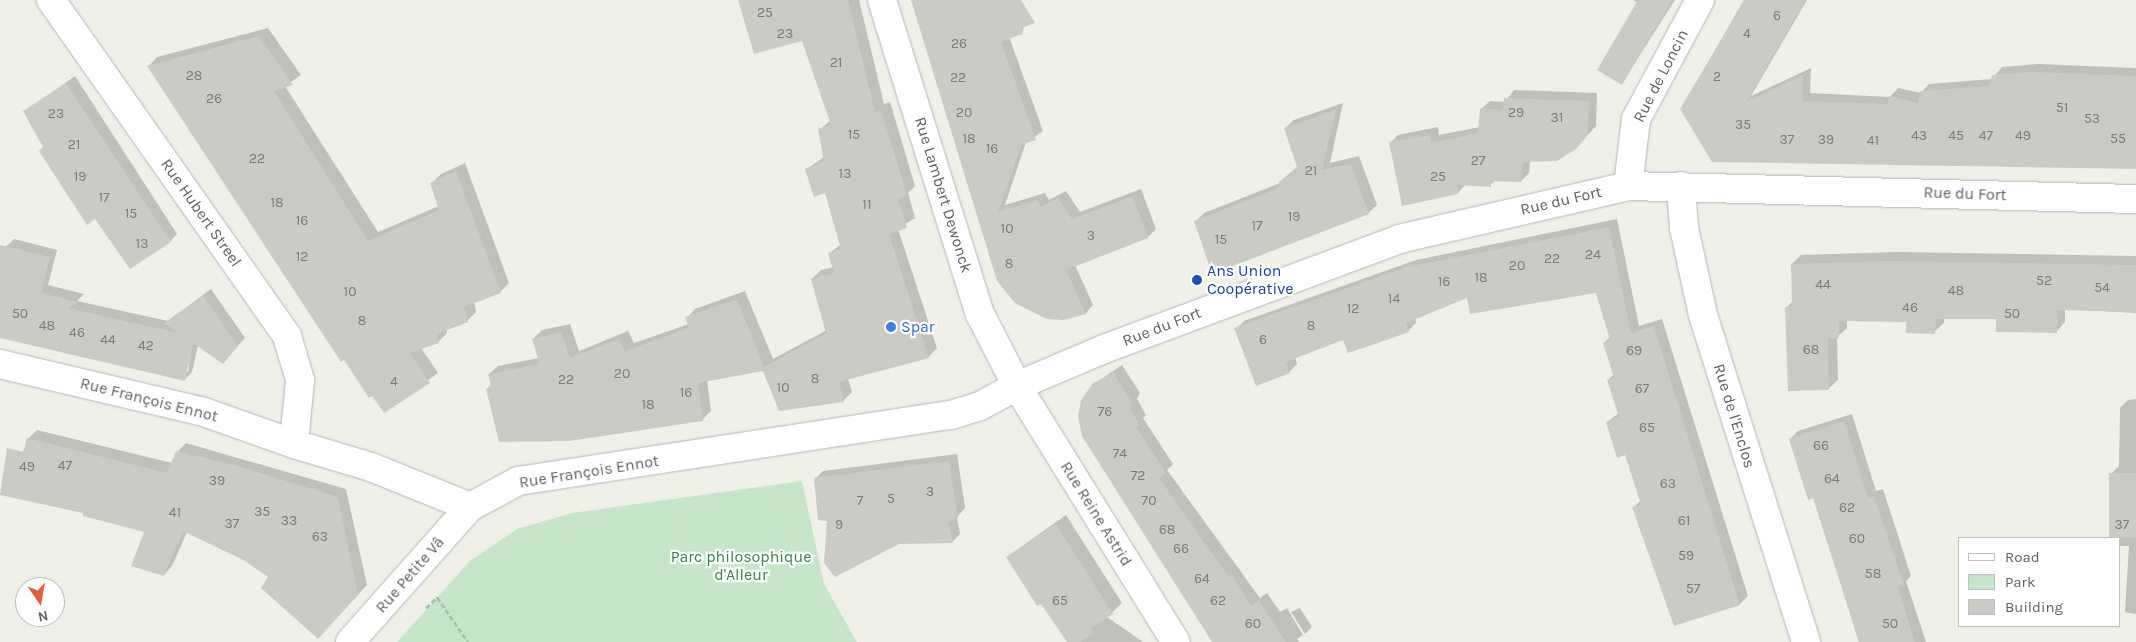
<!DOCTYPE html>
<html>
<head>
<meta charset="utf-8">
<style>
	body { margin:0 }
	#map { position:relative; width:2136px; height:642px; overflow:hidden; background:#f0efe8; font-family:Karla,sans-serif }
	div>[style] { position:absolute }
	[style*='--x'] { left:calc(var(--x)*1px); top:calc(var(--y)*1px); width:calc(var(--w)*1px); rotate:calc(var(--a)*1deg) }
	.green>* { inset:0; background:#c6e6ca }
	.shadow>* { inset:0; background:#0003 }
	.building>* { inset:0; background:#cccac4; transform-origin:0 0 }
	.path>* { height:3px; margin-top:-1.5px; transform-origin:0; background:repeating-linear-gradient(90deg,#a0c6b0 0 5px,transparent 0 7.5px) }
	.roads { filter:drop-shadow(0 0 1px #b5b6bb) drop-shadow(0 0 1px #b5b6bb) }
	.minor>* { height:28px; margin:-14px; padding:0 14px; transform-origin:14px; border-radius:14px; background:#fff }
	.tertiary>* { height:28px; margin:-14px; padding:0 14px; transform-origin:14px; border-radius:14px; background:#fff }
	.dots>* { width:14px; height:14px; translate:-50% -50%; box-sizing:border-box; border:2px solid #fff; border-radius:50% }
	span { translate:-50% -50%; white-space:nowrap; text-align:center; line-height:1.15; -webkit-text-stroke:4.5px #fff; paint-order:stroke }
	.number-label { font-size:14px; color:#7a7b7e }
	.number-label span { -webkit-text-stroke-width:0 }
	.street-label { font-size:16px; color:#5f6167 }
	.transit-label { font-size:16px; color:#164399 }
	.left { translate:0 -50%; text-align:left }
	.shop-label { font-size:16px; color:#366cbe }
	.park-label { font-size:16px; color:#3a8347 }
	.legend { position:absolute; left:1958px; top:537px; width:162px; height:90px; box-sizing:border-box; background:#fff; border:1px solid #bfc0c2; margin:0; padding:6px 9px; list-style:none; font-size:15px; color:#5f6167 }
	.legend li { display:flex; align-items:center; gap:10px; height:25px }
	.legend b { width:25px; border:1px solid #bfc0c2 }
	.north { position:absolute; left:15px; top:577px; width:50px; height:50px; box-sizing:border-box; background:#fff; border:1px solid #bfc0c2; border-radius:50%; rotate:168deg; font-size:14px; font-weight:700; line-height:20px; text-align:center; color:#5f6167 }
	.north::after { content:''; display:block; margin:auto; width:18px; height:22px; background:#e1603d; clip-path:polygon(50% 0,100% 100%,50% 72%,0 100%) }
</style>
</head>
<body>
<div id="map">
	<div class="green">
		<div style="clip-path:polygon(802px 481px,824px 584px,857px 642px,397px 642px,470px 561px,517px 529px,572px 513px)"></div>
	</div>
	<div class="shadow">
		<div style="clip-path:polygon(740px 0,859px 0,884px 104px,890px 102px,915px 186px,908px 193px,915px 218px,898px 229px,937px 348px,928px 357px,848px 378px,852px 392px,843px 401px,764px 370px,707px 380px,711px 411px,702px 420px,487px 389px,492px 384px,489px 374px,498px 366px,539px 358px,533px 339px,542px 330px,570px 324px,579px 351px,628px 331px,634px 343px,689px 324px,687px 318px,695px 309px,745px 291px,773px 359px,827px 330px,812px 279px,821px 270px,834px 267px,830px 253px,841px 244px,826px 192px,807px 169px,824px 157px,819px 130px,831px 120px,803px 39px)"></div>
		<div style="clip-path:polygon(913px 0,968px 0,1002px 17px,1043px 131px,1026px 142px,1005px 205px,1045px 193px,1049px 200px,1066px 191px,1080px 212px,1141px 189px,1156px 229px,1148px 237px,1075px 265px,1093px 305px,1086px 313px,1015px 302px)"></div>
		<div style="clip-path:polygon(1633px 0,1675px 0,1622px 83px,1638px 3px)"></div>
		<div style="clip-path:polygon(1744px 0,1807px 0,1751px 96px,1811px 68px,1810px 93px,1890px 97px,1898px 88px,1921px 93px,1929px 84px,1992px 79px,2002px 67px,2038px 64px,2136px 68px,2136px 168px,1681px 109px)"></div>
		<div style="clip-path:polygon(268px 28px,301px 75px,285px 86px,378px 232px,439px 206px,432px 183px,441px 174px,465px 163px,509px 283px,500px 292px,474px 302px,476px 312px,467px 321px,447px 329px,447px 333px,438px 342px,421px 348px,438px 373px,385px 411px,149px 66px,157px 57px)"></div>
		<div style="clip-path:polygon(75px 76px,177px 234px,170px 242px,95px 218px,44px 147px,25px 112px)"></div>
		<div style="clip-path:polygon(1514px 90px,1597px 93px,1596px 126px,1584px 139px,1530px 161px,1529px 173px,1521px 181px,1496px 180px,1490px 185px,1466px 184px,1458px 193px,1390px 143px,1398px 135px,1438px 127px,1439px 135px,1480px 127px,1481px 109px,1490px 101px,1505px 102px)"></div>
		<div style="clip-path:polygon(1343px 103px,1330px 163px,1359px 156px,1377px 205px,1368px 213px,1196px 221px,1204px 213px,1280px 183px,1298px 166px,1285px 128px,1294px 120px)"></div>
		<div style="clip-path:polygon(1617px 219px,1639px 326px,1662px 319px,1748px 596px,1740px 604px,1674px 625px,1634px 507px,1641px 500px,1626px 454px,1607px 422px,1619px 413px,1608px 380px,1614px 374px,1604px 343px,1610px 337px,1597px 291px,1467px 297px,1415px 318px,1416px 323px,1408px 331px,1343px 338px,1295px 357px,1297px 364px,1289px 372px,1236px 329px,1244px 321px,1416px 260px)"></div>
		<div style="clip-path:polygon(evenodd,14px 239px,57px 250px,48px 285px,84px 294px,77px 301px,168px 321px,211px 289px,245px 338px,230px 354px,198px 345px,192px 372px,185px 379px,0 336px,0 252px,14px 239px,193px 336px,188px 372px,186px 372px,193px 336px)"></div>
		<div style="clip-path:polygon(1898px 252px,2136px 256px,2136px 313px,2065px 309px,2065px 322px,2056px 332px,1998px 318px,1944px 318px,1944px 323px,1934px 332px,1907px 321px,1847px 320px,1847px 328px,1837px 337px,1838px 380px,1828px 389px,1786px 308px,1793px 301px,1792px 264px,1801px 255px)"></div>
		<div style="clip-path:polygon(1122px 365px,1140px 393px,1137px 399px,1146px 415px,1143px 418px,1173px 464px,1167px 470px,1260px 598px,1267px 593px,1280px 612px,1287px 608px,1303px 635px,1297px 639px,1299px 642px,1213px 642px,1094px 384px)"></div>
		<div style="clip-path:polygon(2136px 399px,2136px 614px,2125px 612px,2129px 546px,2120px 546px,2120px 538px,2109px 538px,2110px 475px,2119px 466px,2120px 408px,2128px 400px)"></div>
		<div style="clip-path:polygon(1852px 414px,1876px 491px,1883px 489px,1911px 576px,1906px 581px,1926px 642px,1859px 642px,1814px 496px,1790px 439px,1798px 431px)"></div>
		<div style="clip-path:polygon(37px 430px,172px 463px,177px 452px,186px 443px,346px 489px,367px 585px,327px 628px,270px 576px,246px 560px,187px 532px,172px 566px,164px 575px,146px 531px,85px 512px,28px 439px)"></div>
		<div style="clip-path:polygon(957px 454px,965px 508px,957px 517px,960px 534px,952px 542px,828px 520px,815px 479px,823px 471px)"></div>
		<div style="clip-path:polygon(1066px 515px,1122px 603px,1107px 617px,1143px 642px,1069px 642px,1007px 557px)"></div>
		<div style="clip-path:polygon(1300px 608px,1312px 627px,1305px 634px,1291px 612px)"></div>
	</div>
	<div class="building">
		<div style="clip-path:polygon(738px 0,848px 0,875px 112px,881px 110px,907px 195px,898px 199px,907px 228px,889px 234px,929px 358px,839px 382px,844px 402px,779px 411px,763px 371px,698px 383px,703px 421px,569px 441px,499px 442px,486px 389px,491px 386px,488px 374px,540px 364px,532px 339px,561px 332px,570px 358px,619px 339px,625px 351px,689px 328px,685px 317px,737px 299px,764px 367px,826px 333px,811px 279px,834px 273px,828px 253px,841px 249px,825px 193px,814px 197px,805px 169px,824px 161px,818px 129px,831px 125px,802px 41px,754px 54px)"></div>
		<div style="clip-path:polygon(911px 0,1021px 0,1035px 23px,1024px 27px,1022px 34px,1001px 42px,1036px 140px,1021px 145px,998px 212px,1037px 200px,1041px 207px,1058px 198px,1072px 219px,1133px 196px,1148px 238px,1066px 270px,1086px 314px,1064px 320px,1047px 319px,1015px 303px,997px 281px)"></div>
		<div style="clip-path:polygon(1638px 0,1672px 0,1622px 85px,1597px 70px)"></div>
		<div style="clip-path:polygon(1745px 0,1806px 0,1746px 102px,1803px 75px,1803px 101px,1888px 104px,1889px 96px,1918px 103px,1920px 91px,1989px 86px,1992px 75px,2029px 72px,2136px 76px,2136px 169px,1712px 162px,1680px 109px)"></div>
		<div style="clip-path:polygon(259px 36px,293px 85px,274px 91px,368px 241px,439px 210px,430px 183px,456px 171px,501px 293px,464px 307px,468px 322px,437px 334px,439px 343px,410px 353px,430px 383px,384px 413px,372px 396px,369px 398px,344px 360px,341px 362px,147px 66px)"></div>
		<div style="clip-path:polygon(66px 83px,171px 242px,130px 269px,95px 219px,87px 225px,39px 151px,43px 147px,23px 111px)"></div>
		<div style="clip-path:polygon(1504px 98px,1589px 101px,1588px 135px,1576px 149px,1557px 161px,1523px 162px,1521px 182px,1491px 181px,1491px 187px,1458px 185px,1458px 194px,1402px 206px,1389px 142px,1430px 135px,1431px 143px,1478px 133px,1480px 108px,1503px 110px)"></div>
		<div style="clip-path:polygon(1336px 110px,1322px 170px,1351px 164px,1369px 214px,1212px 274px,1194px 221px,1279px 188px,1279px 182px,1297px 167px,1284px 128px)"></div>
		<div style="clip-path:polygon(1609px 227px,1631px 333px,1654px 326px,1740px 605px,1674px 626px,1632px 507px,1641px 504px,1625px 455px,1617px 458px,1606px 422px,1619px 417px,1607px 380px,1614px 378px,1603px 343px,1610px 340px,1596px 293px,1470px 314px,1467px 298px,1406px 323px,1409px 332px,1375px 344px,1348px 353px,1343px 340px,1286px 362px,1290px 373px,1256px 386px,1234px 328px,1407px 267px)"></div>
		<div style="clip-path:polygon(0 245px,50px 257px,41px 293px,78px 302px,68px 308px,178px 333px,164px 323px,203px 296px,238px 346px,223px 364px,193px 343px,185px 381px,0 338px)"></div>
		<div style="clip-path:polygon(1889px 261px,2136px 265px,2136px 312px,2057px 310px,2057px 333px,1996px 332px,1996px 319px,1936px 319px,1935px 334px,1906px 333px,1906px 322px,1839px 321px,1839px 338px,1828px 339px,1829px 390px,1788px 391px,1785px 307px,1792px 306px,1791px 264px)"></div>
		<div style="clip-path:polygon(1113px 373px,1132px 402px,1130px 408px,1139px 424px,1136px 427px,1166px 473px,1159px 478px,1228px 576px,1232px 575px,1251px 605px,1259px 600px,1286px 642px,1212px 642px,1082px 436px,1078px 416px,1081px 400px,1093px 383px)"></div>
		<div style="clip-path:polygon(1844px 421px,1868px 498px,1874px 496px,1904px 585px,1898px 587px,1915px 642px,1859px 642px,1813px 498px,1808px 500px,1789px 439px)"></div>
		<div style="clip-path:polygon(27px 438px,167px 473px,176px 451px,238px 466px,338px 497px,358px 595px,318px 639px,261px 588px,268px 577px,245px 561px,183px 531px,164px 576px,131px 566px,144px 532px,83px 516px,83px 513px,0 495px,7px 448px,23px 452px)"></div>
		<div style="clip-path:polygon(949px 461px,958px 518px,948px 522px,953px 543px,899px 544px,835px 577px,824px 563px,827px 521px,818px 520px,814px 478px)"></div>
		<div style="left:2136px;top:473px;width:65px;height:27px;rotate:90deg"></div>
		<div style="clip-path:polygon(1056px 524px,1113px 614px,1091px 628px,1093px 633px,1080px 642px,1067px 642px,1041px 604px,1037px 606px,1006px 557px)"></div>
	</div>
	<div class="path">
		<div style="--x:426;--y:608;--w:16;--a:-45"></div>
		<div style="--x:437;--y:597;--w:55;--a:55.4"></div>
	</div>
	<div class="roads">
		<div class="minor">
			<div style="--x:51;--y:0;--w:411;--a:54.9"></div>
			<div style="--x:287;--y:336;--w:46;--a:73.5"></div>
			<div style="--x:300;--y:380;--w:64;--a:95.4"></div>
			<div style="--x:1628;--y:186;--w:67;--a:-83.2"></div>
			<div style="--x:1636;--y:119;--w:135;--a:-61.7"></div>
			<div style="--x:1681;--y:186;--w:42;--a:85.9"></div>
			<div style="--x:1684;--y:228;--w:89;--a:77.7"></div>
			<div style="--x:1703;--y:315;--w:343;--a:72.5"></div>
			<div style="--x:0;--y:364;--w:206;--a:13.2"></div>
			<div style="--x:201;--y:411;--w:99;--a:19.5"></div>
			<div style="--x:294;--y:444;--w:80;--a:16.6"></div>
			<div style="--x:371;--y:467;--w:107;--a:22"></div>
			<div style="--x:1017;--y:386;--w:95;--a:-23"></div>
			<div style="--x:1104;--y:349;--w:315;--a:-20.4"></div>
			<div style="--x:1399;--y:239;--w:235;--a:-13"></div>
			<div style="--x:1628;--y:186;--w:508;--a:1.47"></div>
		</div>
		<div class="tertiary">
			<div style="--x:882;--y:0;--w:329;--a:72.7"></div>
			<div style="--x:980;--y:314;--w:81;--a:62.8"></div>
			<div style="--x:1017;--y:386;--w:301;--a:58.2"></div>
			<div style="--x:350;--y:642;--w:181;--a:-48.4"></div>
			<div style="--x:470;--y:507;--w:55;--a:-28.4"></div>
			<div style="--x:518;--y:481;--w:438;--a:-8.7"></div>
			<div style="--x:951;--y:415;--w:30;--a:-17"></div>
			<div style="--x:980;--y:406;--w:42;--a:-28.4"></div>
		</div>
	</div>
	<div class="dots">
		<div style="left:1197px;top:280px;background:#1a4fb4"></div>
		<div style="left:891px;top:327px;background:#3f7fe0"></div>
	</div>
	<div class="number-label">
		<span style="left:765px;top:13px">25</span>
		<span style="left:1777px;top:16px">6</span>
		<span style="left:785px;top:34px">23</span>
		<span style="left:1747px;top:34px">4</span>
		<span style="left:959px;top:44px">26</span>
		<span style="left:836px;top:63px">21</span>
		<span style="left:194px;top:76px">28</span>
		<span style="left:1717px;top:77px">2</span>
		<span style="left:958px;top:78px">22</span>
		<span style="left:214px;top:99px">26</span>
		<span style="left:2062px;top:108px">51</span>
		<span style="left:964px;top:113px">20</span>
		<span style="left:1516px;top:113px">29</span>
		<span style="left:56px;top:114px">23</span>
		<span style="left:1557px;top:118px">31</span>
		<span style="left:2092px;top:119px">53</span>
		<span style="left:1743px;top:125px">35</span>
		<span style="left:854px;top:135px">15</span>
		<span style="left:1919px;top:136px">43</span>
		<span style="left:1956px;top:136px">45</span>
		<span style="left:1986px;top:136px">47</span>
		<span style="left:2023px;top:136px">49</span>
		<span style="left:969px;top:139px">18</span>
		<span style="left:2118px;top:139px">55</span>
		<span style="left:1787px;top:140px">37</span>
		<span style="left:1826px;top:140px">39</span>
		<span style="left:1873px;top:141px">41</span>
		<span style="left:74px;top:145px">21</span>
		<span style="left:992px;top:149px">16</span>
		<span style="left:257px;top:159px">22</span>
		<span style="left:1478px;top:161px">27</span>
		<span style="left:1311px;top:171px">21</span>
		<span style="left:845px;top:174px">13</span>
		<span style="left:80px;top:177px">19</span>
		<span style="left:1438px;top:177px">25</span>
		<span style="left:104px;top:198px">17</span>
		<span style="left:277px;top:203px">18</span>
		<span style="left:867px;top:205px">11</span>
		<span style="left:131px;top:214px">15</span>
		<span style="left:1294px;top:217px">19</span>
		<span style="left:302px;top:221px">16</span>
		<span style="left:1257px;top:226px">17</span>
		<span style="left:1007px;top:229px">10</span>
		<span style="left:1091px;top:236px">3</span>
		<span style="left:1221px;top:240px">15</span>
		<span style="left:142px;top:244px">13</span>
		<span style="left:1593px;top:255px">24</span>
		<span style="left:302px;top:257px">12</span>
		<span style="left:1552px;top:259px">22</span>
		<span style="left:1009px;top:264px">8</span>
		<span style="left:1517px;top:266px">20</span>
		<span style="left:1481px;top:278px">18</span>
		<span style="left:2044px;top:281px">52</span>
		<span style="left:1444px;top:282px">16</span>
		<span style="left:1823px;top:285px">44</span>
		<span style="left:2102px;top:288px">54</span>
		<span style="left:1956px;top:291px">48</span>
		<span style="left:350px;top:292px">10</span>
		<span style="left:1394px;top:299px">14</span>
		<span style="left:1910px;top:308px">46</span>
		<span style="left:1353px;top:309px">12</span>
		<span style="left:20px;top:314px">50</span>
		<span style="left:2012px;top:314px">50</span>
		<span style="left:362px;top:321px">8</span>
		<span style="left:47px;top:326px">48</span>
		<span style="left:1311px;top:326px">8</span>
		<span style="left:77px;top:333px">46</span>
		<span style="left:108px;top:340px">44</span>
		<span style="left:1263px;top:340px">6</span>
		<span style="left:146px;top:346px">42</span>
		<span style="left:1811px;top:350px">68</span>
		<span style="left:1634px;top:351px">69</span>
		<span style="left:622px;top:374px">20</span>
		<span style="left:815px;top:379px">8</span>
		<span style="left:566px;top:380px">22</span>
		<span style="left:394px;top:382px">4</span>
		<span style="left:783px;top:388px">10</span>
		<span style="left:1642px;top:389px">67</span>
		<span style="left:686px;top:393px">16</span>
		<span style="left:648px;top:405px">18</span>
		<span style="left:1105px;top:412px">76</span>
		<span style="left:1647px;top:428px">65</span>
		<span style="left:1821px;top:446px">66</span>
		<span style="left:1120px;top:454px">74</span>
		<span style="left:65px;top:466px">47</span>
		<span style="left:27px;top:467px">49</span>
		<span style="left:1138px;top:476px">72</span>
		<span style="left:1832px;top:479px">64</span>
		<span style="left:217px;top:481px">39</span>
		<span style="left:1668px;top:484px">63</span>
		<span style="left:930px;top:492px">3</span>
		<span style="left:891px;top:499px">5</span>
		<span style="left:860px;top:501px">7</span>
		<span style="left:1149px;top:501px">70</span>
		<span style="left:1847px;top:508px">62</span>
		<span style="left:262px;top:512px">35</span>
		<span style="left:175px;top:513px">41</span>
		<span style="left:289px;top:521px">33</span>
		<span style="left:1684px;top:521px">61</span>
		<span style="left:232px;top:524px">37</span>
		<span style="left:839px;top:525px">9</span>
		<span style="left:2122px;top:525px">37</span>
		<span style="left:1167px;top:530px">68</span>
		<span style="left:320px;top:537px">63</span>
		<span style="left:1857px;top:539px">60</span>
		<span style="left:1181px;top:549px">66</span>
		<span style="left:1686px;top:556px">59</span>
		<span style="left:1873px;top:574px">58</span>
		<span style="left:1202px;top:579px">64</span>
		<span style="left:1693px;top:589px">57</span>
		<span style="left:1060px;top:601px">65</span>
		<span style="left:1218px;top:601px">62</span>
		<span style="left:1253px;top:624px">60</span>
		<span style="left:1890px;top:624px">50</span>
	</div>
	<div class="street-label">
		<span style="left:1661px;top:76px;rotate:-63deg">Rue de Loncin</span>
		<span style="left:1965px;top:194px;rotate:2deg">Rue du Fort</span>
		<span style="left:943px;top:195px;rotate:73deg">Rue Lambert Dewonck</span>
		<span style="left:1561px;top:201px;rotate:-13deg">Rue du Fort</span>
		<span style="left:201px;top:213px;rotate:55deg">Rue Hubert Streel</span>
		<span style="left:1162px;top:327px;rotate:-21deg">Rue du Fort</span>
		<span style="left:149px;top:400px;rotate:14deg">Rue François Ennot</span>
		<span style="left:1734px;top:416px;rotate:73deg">Rue de l'Enclos</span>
		<span style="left:589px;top:472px;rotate:-9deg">Rue François Ennot</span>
		<span style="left:1096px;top:514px;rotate:58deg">Rue Reine Astrid</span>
		<span style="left:410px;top:575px;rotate:-49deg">Rue Petite Vâ</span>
	</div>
	<div class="transit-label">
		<span class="left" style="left:1207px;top:280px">Ans Union<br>Coopérative</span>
	</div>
	<div class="shop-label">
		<span class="left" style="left:901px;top:327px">Spar</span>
	</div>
	<div class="park-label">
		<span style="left:741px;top:566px">Parc philosophique<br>d'Alleur</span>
	</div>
	<ul class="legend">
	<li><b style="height:6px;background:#fff"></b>Road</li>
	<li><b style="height:14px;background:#c6e6ca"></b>Park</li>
	<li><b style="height:14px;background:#cccac4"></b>Building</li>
	</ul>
	<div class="north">N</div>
</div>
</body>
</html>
